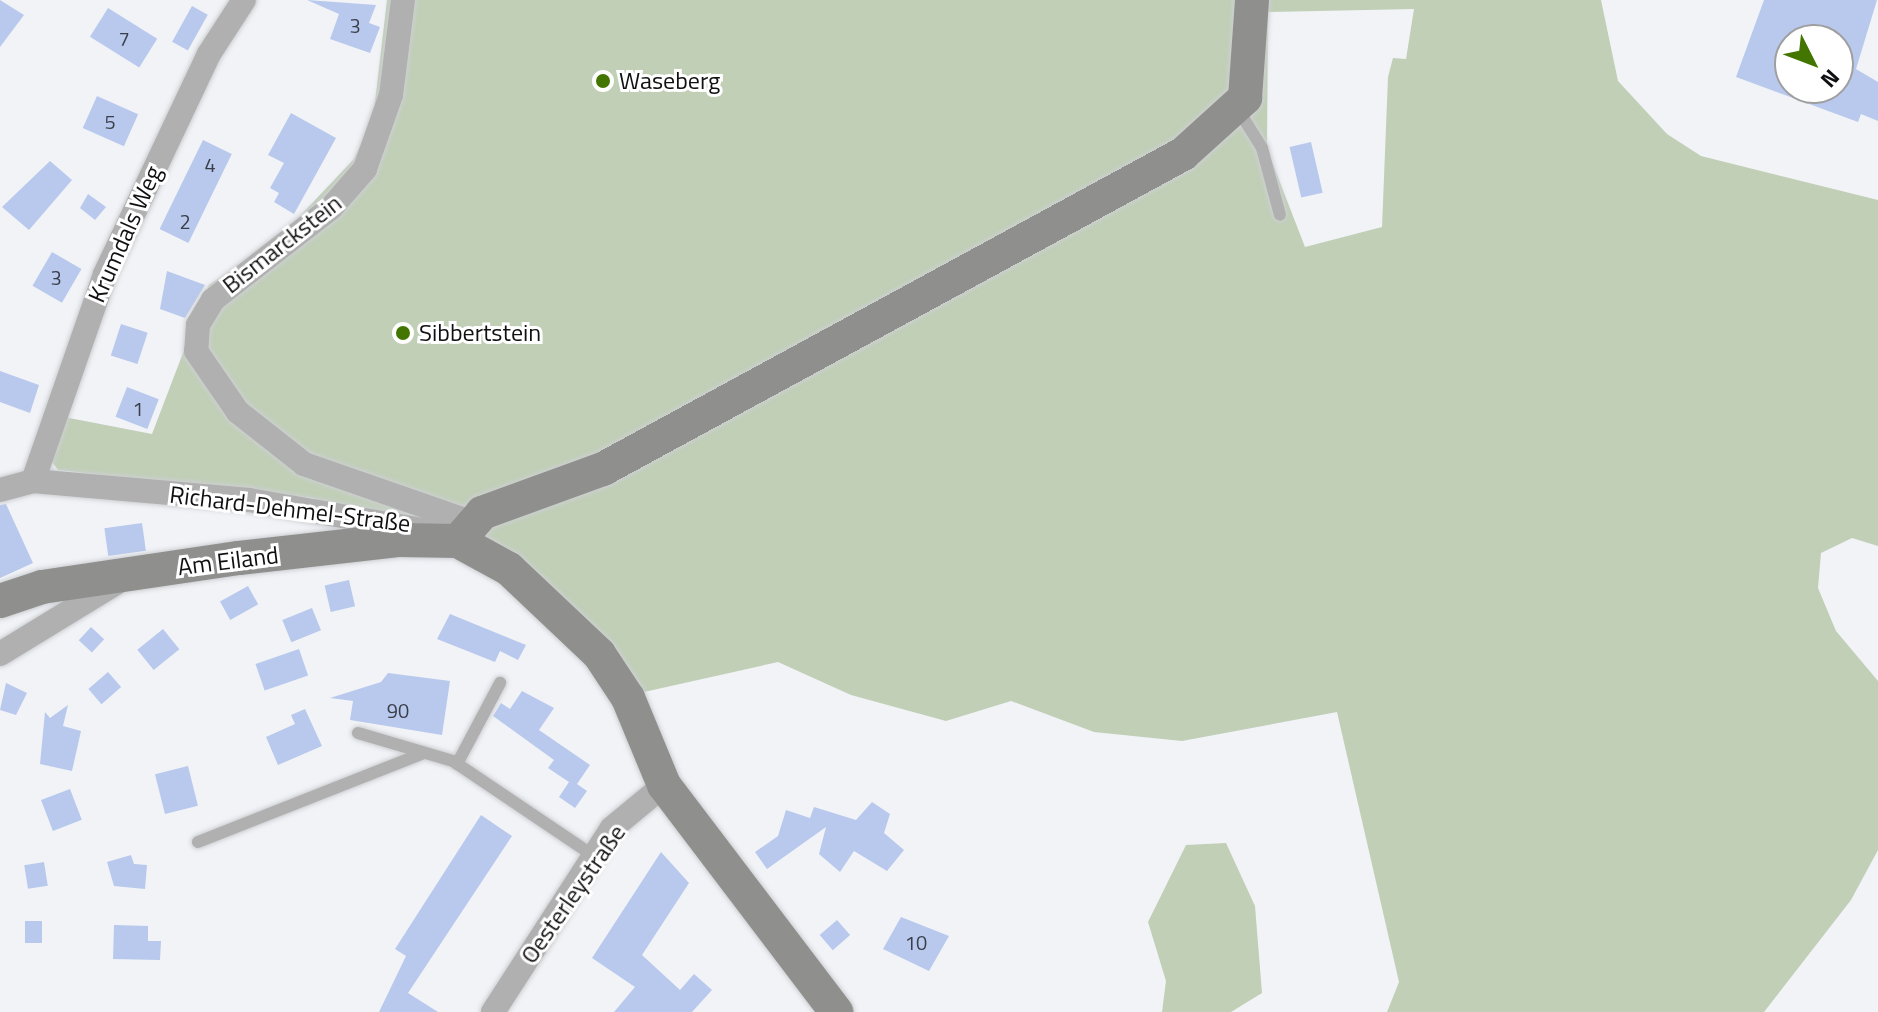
<!DOCTYPE html>
<html>
<head>
<meta charset="utf-8">
<style>
	body { margin:0 }
	#map { position:relative; width:1878px; height:1012px; overflow:hidden; background:#f1f3f7; font-family:"Titillium Web",sans-serif }
	div>[style] { position:absolute }
	[style*='--x'] { left:calc(var(--x)*1px); top:calc(var(--y)*1px); width:calc(var(--w)*1px); rotate:calc(var(--a)*1deg) }
	.green>* { inset:0; background:#c1cfb7 }
	.building>* { inset:0; background:#b8c9ed; transform-origin:0 0 }
	.roads { filter:drop-shadow(0 0 2px #cdcfd2) drop-shadow(0 0 2px #cdcfd2) }
	.lane>* { height:12px; margin:-6px; padding:0 6px; transform-origin:6px; border-radius:6px; background:#afb0af }
	.street>* { height:24px; margin:-12px; padding:0 12px; transform-origin:12px; border-radius:12px; background:#afb0af }
	.secondary>* { height:34px; margin:-17px; padding:0 17px; transform-origin:17px; border-radius:17px; background:#8f908e }
	.dots>* { width:22px; height:22px; translate:-50% -50%; box-sizing:border-box; border:4px solid #fff; border-radius:50% }
	span { translate:-50% -50%; white-space:nowrap; text-align:center; line-height:1.15; -webkit-text-stroke:6px #fff; paint-order:stroke }
	.number-label { font-size:20px; color:#3a3e49 }
	.number-label span { -webkit-text-stroke-width:0 }
	.poi-label { font-size:24px; color:#101012 }
	.left { translate:0 -50%; text-align:left }
	.street-label { font-size:24px; color:#101012 }
	.north { position:absolute; left:1774px; top:24px; width:80px; height:80px; box-sizing:border-box; background:#fff; border:2px solid #9f9fa0; border-radius:50%; rotate:132deg; font-size:22px; font-weight:700; line-height:32px; text-align:center; color:#101012 }
	.north::after { content:''; display:block; margin:auto; width:28px; height:36px; background:#437600; clip-path:polygon(50% 0,100% 100%,50% 72%,0 100%) }
</style>
</head>
<body>
<div id="map">
	<div class="green">
		<div style="clip-path:polygon(evenodd,387px 0,1601px 0,1618px 81px,1667px 134px,1701px 156px,1878px 200px,1878px 546px,1852px 538px,1821px 553px,1818px 588px,1836px 631px,1878px 681px,1878px 850px,1851px 900px,1764px 1012px,1387px 1012px,1399px 982px,1337px 712px,1182px 741px,1094px 732px,1011px 701px,946px 721px,851px 695px,778px 662px,635px 694px,538px 582px,312px 505px,314px 498px,58px 470px,52px 462px,64px 417px,152px 434px,209px 285px,280px 237px,354px 159px,373px 119px,387px 0,1414px 9px,1406px 59px,1393px 58px,1388px 77px,1382px 227px,1305px 247px,1267px 149px,1268px 12px,1414px 9px)"></div>
		<div style="clip-path:polygon(1226px 843px,1255px 906px,1262px 993px,1231px 1012px,1162px 1012px,1166px 981px,1148px 922px,1186px 845px)"></div>
	</div>
	<div class="building">
		<div style="clip-path:polygon(0 0,24px 15px,0 47px)"></div>
		<div style="clip-path:polygon(307px 0,376px 5px,369px 23px,380px 27px,370px 53px,330px 39px,339px 14px)"></div>
		<div style="clip-path:polygon(evenodd,1764px 0,1877px 0,1856px 69px,1878px 82px,1878px 121px,1861px 114px,1858px 122px,1736px 77px,1764px 0,1790px 40px,1838px 40px,1838px 88px,1790px 88px,1790px 40px)"></div>
		<div style="left:192px;top:6px;width:18px;height:41px;rotate:29deg"></div>
		<div style="left:108px;top:8px;width:58px;height:34px;rotate:32deg"></div>
		<div style="left:97px;top:96px;width:45px;height:35px;rotate:24deg"></div>
		<div style="clip-path:polygon(291px 113px,336px 138px,294px 214px,274px 202px,279px 193px,270px 188px,284px 163px,268px 155px)"></div>
		<div style="left:203px;top:140px;width:32px;height:99px;rotate:26deg"></div>
		<div style="left:1311px;top:142px;width:52px;height:22px;rotate:77deg"></div>
		<div style="clip-path:polygon(50px 161px,72px 180px,29px 230px,2px 207px)"></div>
		<div style="clip-path:polygon(88px 194px,106px 207px,95px 220px,80px 208px)"></div>
		<div style="left:52px;top:252px;width:34px;height:39px;rotate:30deg"></div>
		<div style="clip-path:polygon(167px 271px,205px 285px,185px 318px,160px 309px)"></div>
		<div style="left:121px;top:324px;width:28px;height:33px;rotate:18deg"></div>
		<div style="clip-path:polygon(0 371px,39px 385px,30px 413px,0 402px)"></div>
		<div style="left:127px;top:387px;width:34px;height:32px;rotate:21deg"></div>
		<div style="clip-path:polygon(6px 504px,33px 563px,0 578px,0 505px)"></div>
		<div style="left:142px;top:523px;width:28px;height:38px;rotate:82deg"></div>
		<div style="left:349px;top:580px;width:27px;height:25px;rotate:77deg"></div>
		<div style="left:248px;top:586px;width:21px;height:32px;rotate:61deg"></div>
		<div style="left:312px;top:608px;width:24px;height:32px;rotate:68deg"></div>
		<div style="clip-path:polygon(450px 614px,526px 645px,518px 660px,500px 651px,495px 662px,437px 639px)"></div>
		<div style="left:91px;top:627px;width:18px;height:18px;rotate:43deg"></div>
		<div style="left:163px;top:629px;width:26px;height:33px;rotate:51deg"></div>
		<div style="left:299px;top:649px;width:28px;height:46px;rotate:71deg"></div>
		<div style="left:108px;top:672px;width:20px;height:26px;rotate:49deg"></div>
		<div style="clip-path:polygon(388px 673px,450px 681px,442px 735px,350px 720px,353px 701px,330px 698px,381px 682px)"></div>
		<div style="clip-path:polygon(6px 683px,27px 693px,16px 715px,0 710px)"></div>
		<div style="clip-path:polygon(522px 691px,554px 708px,539px 730px,590px 765px,577px 784px,587px 791px,575px 808px,559px 797px,569px 782px,548px 768px,554px 760px,493px 716px,501px 703px,510px 709px)"></div>
		<div style="clip-path:polygon(68px 705px,63px 726px,81px 731px,72px 771px,40px 764px,45px 712px,50px 718px)"></div>
		<div style="clip-path:polygon(305px 709px,322px 746px,278px 765px,266px 737px,295px 724px,291px 715px)"></div>
		<div style="left:188px;top:766px;width:41px;height:34px;rotate:76deg"></div>
		<div style="left:70px;top:789px;width:33px;height:31px;rotate:69deg"></div>
		<div style="clip-path:polygon(872px 802px,890px 814px,884px 833px,904px 850px,887px 871px,854px 851px,840px 872px,819px 854px,826px 827px,767px 869px,755px 852px,778px 836px,786px 810px,810px 818px,814px 807px,856px 820px)"></div>
		<div style="clip-path:polygon(481px 815px,512px 836px,408px 993px,438px 1012px,379px 1012px,406px 956px,395px 949px)"></div>
		<div style="clip-path:polygon(661px 852px,689px 883px,642px 955px,680px 990px,694px 974px,712px 990px,692px 1012px,614px 1012px,635px 987px,592px 958px)"></div>
		<div style="clip-path:polygon(131px 855px,134px 864px,147px 865px,145px 889px,114px 886px,107px 862px)"></div>
		<div style="left:44px;top:862px;width:24px;height:20px;rotate:81deg"></div>
		<div style="clip-path:polygon(901px 917px,949px 936px,929px 971px,883px 949px)"></div>
		<div style="left:837px;top:920px;width:20px;height:23px;rotate:49deg"></div>
		<div style="left:25px;top:921px;width:17px;height:22px"></div>
		<div style="clip-path:polygon(114px 925px,148px 926px,148px 941px,161px 941px,160px 960px,113px 959px)"></div>
	</div>
	<div class="roads">
		<div class="lane">
			<div style="--x:1239;--y:111;--w:44;--a:58.1"></div>
			<div style="--x:1262;--y:148;--w:69;--a:75"></div>
			<div style="--x:358;--y:733;--w:99;--a:16.4"></div>
			<div style="--x:453;--y:761;--w:170;--a:34"></div>
			<div style="--x:457;--y:764;--w:92;--a:-62"></div>
			<div style="--x:198;--y:842;--w:243;--a:-21.5"></div>
		</div>
		<div class="street">
			<div style="--x:403;--y:0;--w:96;--a:97.2"></div>
			<div style="--x:391;--y:95;--w:78;--a:109.4"></div>
			<div style="--x:365;--y:169;--w:52;--a:131.1"></div>
			<div style="--x:331;--y:208;--w:150;--a:142.1"></div>
			<div style="--x:213;--y:300;--w:29;--a:121"></div>
			<div style="--x:198;--y:325;--w:26;--a:94"></div>
			<div style="--x:196;--y:351;--w:74;--a:55.5"></div>
			<div style="--x:238;--y:412;--w:84;--a:38.2"></div>
			<div style="--x:304;--y:464;--w:177;--a:19.2"></div>
			<div style="--x:33;--y:481;--w:219;--a:-70.8"></div>
			<div style="--x:105;--y:274;--w:243;--a:-64.7"></div>
			<div style="--x:209;--y:54;--w:64;--a:-57.1"></div>
			<div style="--x:0;--y:490;--w:34;--a:-15"></div>
			<div style="--x:33;--y:481;--w:217;--a:5"></div>
			<div style="--x:249;--y:500;--w:194;--a:9.8"></div>
			<div style="--x:0;--y:654;--w:138;--a:-31.4"></div>
			<div style="--x:493;--y:1012;--w:219;--a:-57.1"></div>
			<div style="--x:612;--y:828;--w:67;--a:-39.6"></div>
		</div>
		<div class="secondary">
			<div style="--x:458;--y:541;--w:37;--a:-49"></div>
			<div style="--x:482;--y:513;--w:129;--a:-20"></div>
			<div style="--x:603;--y:469;--w:660;--a:-28.51"></div>
			<div style="--x:1183;--y:154;--w:84;--a:-42.1"></div>
			<div style="--x:1245;--y:98;--w:98;--a:-85.9"></div>
			<div style="--x:0;--y:601;--w:44;--a:-18.4"></div>
			<div style="--x:42;--y:587;--w:199;--a:-8.4"></div>
			<div style="--x:239;--y:558;--w:162;--a:-6.4"></div>
			<div style="--x:400;--y:540;--w:58;--a:1"></div>
			<div style="--x:458;--y:541;--w:58;--a:28.8"></div>
			<div style="--x:509;--y:569;--w:124;--a:43.4"></div>
			<div style="--x:599;--y:654;--w:53;--a:56.6"></div>
			<div style="--x:628;--y:698;--w:94;--a:67.5"></div>
			<div style="--x:664;--y:785;--w:285;--a:52.8"></div>
		</div>
	</div>
	<div class="dots">
		<div style="left:603px;top:81px;background:#437600"></div>
		<div style="left:403px;top:333px;background:#437600"></div>
	</div>
	<div class="number-label">
		<span style="left:355px;top:25px">3</span>
		<span style="left:124px;top:38px">7</span>
		<span style="left:110px;top:121px">5</span>
		<span style="left:210px;top:164px">4</span>
		<span style="left:185px;top:221px">2</span>
		<span style="left:56px;top:277px">3</span>
		<span style="left:138px;top:408px">1</span>
		<span style="left:398px;top:710px">90</span>
		<span style="left:916px;top:942px">10</span>
	</div>
	<div class="poi-label">
		<span class="left" style="left:619px;top:81px">Waseberg</span>
		<span class="left" style="left:419px;top:333px">Sibbertstein</span>
	</div>
	<div class="street-label">
		<span style="left:125px;top:234px;rotate:-66deg">Krumdals Weg</span>
		<span style="left:282px;top:244px;rotate:-38deg">Bismarckstein</span>
		<span style="left:290px;top:509px;rotate:7deg">Richard-Dehmel-Straße</span>
		<span style="left:228px;top:561px;rotate:-7deg">Am Eiland</span>
		<span style="left:573px;top:894px;rotate:-55deg">Oesterleystraße</span>
	</div>
	<div class="north">N</div>
</div>
</body>
</html>
